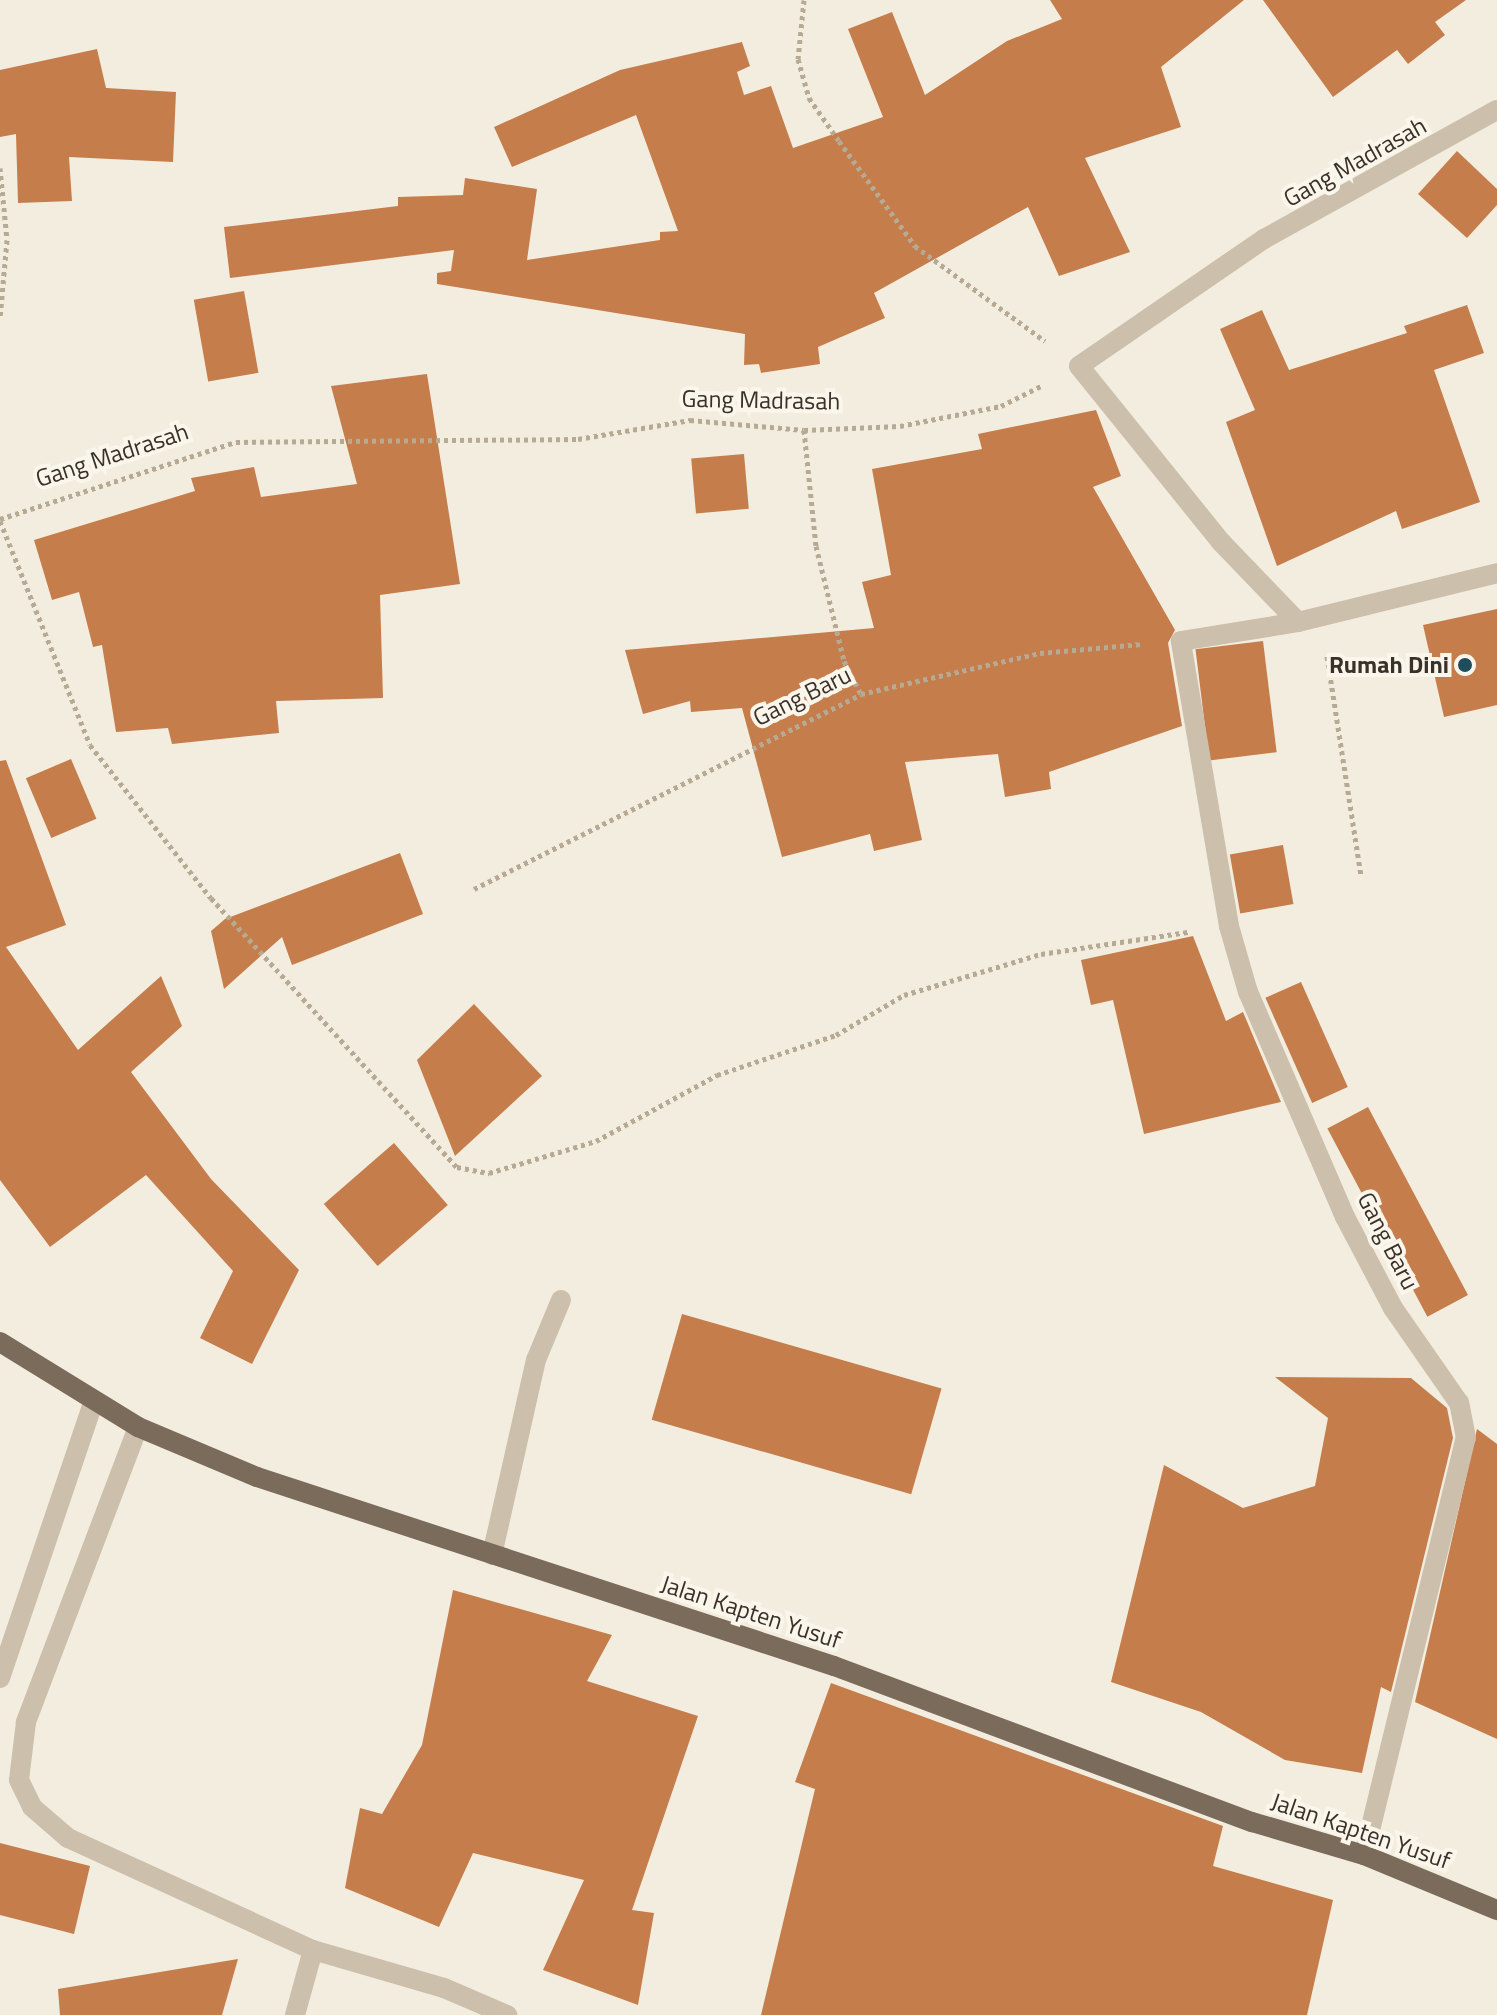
<!DOCTYPE html>
<html>
<head>
<meta charset="utf-8">
<style>
	body { margin:0 }
	#map { position:relative; width:1497px; height:2015px; overflow:hidden; background:#f3eddf; font-family:"Titillium Web",sans-serif }
	div>[style] { position:absolute }
	[style*='--x'] { left:calc(var(--x)*1px); top:calc(var(--y)*1px); width:calc(var(--w)*1px); rotate:calc(var(--a)*1deg) }
	.building>* { inset:0; background:#c57d4b; transform-origin:0 0 }
	.path>* { height:5px; margin-top:-2.5px; transform-origin:0; background:repeating-linear-gradient(90deg,#b7aa95 0 4px,transparent 0 8px) }
	.minor>* { height:20px; margin:-10px; padding:0 10px; transform-origin:10px; border-radius:10px; background:#ccbfab }
	.major>* { height:20px; margin:-10px; padding:0 10px; transform-origin:10px; border-radius:10px; background:#7b6b5b }
	.dots>* { width:22px; height:22px; translate:-50% -50%; box-sizing:border-box; border:4px solid #faf6ec; border-radius:50% }
	span { translate:-50% -50%; white-space:nowrap; text-align:center; line-height:1.15; -webkit-text-stroke:8px #faf6ec; paint-order:stroke }
	.street-label { font-size:24px; color:#39312a }
	.poi-label { font-size:24px; color:#39312a; font-weight:700 }
	.right { translate:-100% -50%; text-align:right }
</style>
</head>
<body>
<div id="map">
	<div class="building">
		<div style="clip-path:polygon(1050px 0,1244px 0,1161px 67px,1181px 127px,1085px 158px,1130px 252px,1059px 276px,1028px 207px,874px 293px,885px 318px,818px 347px,820px 364px,761px 373px,759px 364px,744px 365px,745px 334px,437px 284px,437px 273px,451px 271px,454px 250px,230px 278px,224px 227px,398px 206px,398px 197px,463px 195px,465px 178px,537px 189px,527px 260px,660px 240px,660px 232px,678px 231px,636px 115px,512px 167px,494px 127px,620px 70px,742px 42px,750px 66px,737px 72px,744px 95px,771px 86px,793px 148px,883px 117px,848px 29px,892px 12px,925px 95px,1007px 41px,1062px 19px)"></div>
		<div style="clip-path:polygon(1263px 0,1466px 0,1435px 22px,1445px 35px,1408px 64px,1397px 50px,1333px 97px)"></div>
		<div style="clip-path:polygon(97px 49px,106px 88px,176px 92px,173px 162px,69px 157px,72px 201px,18px 203px,16px 134px,0 137px,0 70px)"></div>
		<div style="clip-path:polygon(1457px 151px,1497px 189px,1497px 205px,1467px 238px,1418px 194px)"></div>
		<div style="left:244px;top:291px;width:83px;height:51px;rotate:80deg"></div>
		<div style="clip-path:polygon(1467px 305px,1484px 353px,1434px 370px,1480px 502px,1402px 529px,1396px 511px,1277px 566px,1226px 422px,1255px 410px,1220px 329px,1262px 310px,1289px 370px,1407px 333px,1404px 326px)"></div>
		<div style="clip-path:polygon(427px 374px,460px 584px,380px 595px,383px 698px,276px 701px,279px 733px,172px 744px,168px 728px,116px 732px,102px 645px,93px 647px,79px 592px,52px 600px,34px 540px,195px 491px,191px 478px,254px 467px,261px 497px,357px 484px,331px 386px)"></div>
		<div style="clip-path:polygon(1096px 410px,1121px 476px,1093px 487px,1175px 630px,1168px 643px,1182px 726px,1049px 772px,1051px 789px,1005px 797px,998px 754px,905px 762px,922px 840px,874px 851px,870px 834px,782px 857px,742px 708px,691px 712px,690px 701px,643px 714px,625px 650px,874px 628px,862px 582px,891px 575px,872px 469px,982px 449px,978px 434px)"></div>
		<div style="left:744px;top:454px;width:55px;height:53px;rotate:85deg"></div>
		<div style="clip-path:polygon(1497px 609px,1497px 705px,1444px 717px,1423px 625px)"></div>
		<div style="left:1263px;top:641px;width:112px;height:68px;rotate:83deg"></div>
		<div style="left:71px;top:759px;width:65px;height:49px;rotate:67deg"></div>
		<div style="clip-path:polygon(6px 760px,66px 925px,6px 947px,78px 1050px,161px 976px,182px 1026px,131px 1072px,211px 1179px,299px 1270px,252px 1364px,200px 1338px,233px 1271px,146px 1175px,50px 1247px,0 1180px,0 761px)"></div>
		<div style="left:1283px;top:845px;width:60px;height:54px;rotate:80deg"></div>
		<div style="clip-path:polygon(400px 853px,423px 914px,292px 965px,282px 937px,224px 989px,211px 931px,225px 919px)"></div>
		<div style="clip-path:polygon(1193px 936px,1226px 1021px,1243px 1012px,1281px 1102px,1144px 1134px,1113px 1000px,1091px 1005px,1081px 960px)"></div>
		<div style="left:1301px;top:982px;width:115px;height:39px;rotate:66deg"></div>
		<div style="clip-path:polygon(474px 1004px,542px 1076px,455px 1156px,417px 1060px)"></div>
		<div style="left:1368px;top:1107px;width:213px;height:46px;rotate:62deg"></div>
		<div style="left:394px;top:1143px;width:82px;height:93px;rotate:49deg"></div>
		<div style="left:682px;top:1314px;width:270px;height:110px;rotate:16deg"></div>
		<div style="clip-path:polygon(1275px 1377px,1411px 1378px,1447px 1408px,1453px 1438px,1391px 1692px,1381px 1687px,1362px 1773px,1285px 1760px,1201px 1712px,1111px 1682px,1164px 1465px,1243px 1508px,1315px 1486px,1328px 1418px)"></div>
		<div style="clip-path:polygon(1477px 1429px,1497px 1444px,1497px 1739px,1415px 1702px)"></div>
		<div style="clip-path:polygon(453px 1590px,612px 1635px,587px 1681px,698px 1716px,632px 1910px,654px 1913px,638px 2005px,543px 1970px,584px 1880px,473px 1853px,439px 1927px,345px 1888px,360px 1808px,382px 1814px,422px 1745px)"></div>
		<div style="clip-path:polygon(831px 1683px,1223px 1826px,1213px 1866px,1333px 1900px,1307px 2015px,761px 2015px,815px 1789px,795px 1782px)"></div>
		<div style="clip-path:polygon(0 1843px,90px 1866px,74px 1934px,0 1915px)"></div>
		<div style="clip-path:polygon(238px 1959px,222px 2015px,60px 2015px,58px 1989px)"></div>
	</div>
	<div class="path">
		<div style="--x:804;--y:0;--w:59;--a:95.8"></div>
		<div style="--x:798;--y:59;--w:41;--a:74.2"></div>
		<div style="--x:809;--y:98;--w:52;--a:55.1"></div>
		<div style="--x:839;--y:141;--w:130;--a:54.1"></div>
		<div style="--x:915;--y:246;--w:161;--a:36.2"></div>
		<div style="--x:0;--y:168;--w:72;--a:84.4"></div>
		<div style="--x:7;--y:240;--w:78;--a:95.1"></div>
		<div style="--x:804;--y:430;--w:117;--a:84.1"></div>
		<div style="--x:816;--y:546;--w:118;--a:76.3"></div>
		<div style="--x:844;--y:661;--w:37;--a:63"></div>
		<div style="--x:0;--y:519;--w:248;--a:-18.1"></div>
		<div style="--x:236;--y:442;--w:342;--a:-0.5"></div>
		<div style="--x:578;--y:439;--w:114;--a:-9.6"></div>
		<div style="--x:690;--y:420;--w:114;--a:5"></div>
		<div style="--x:804;--y:430;--w:96;--a:-2.4"></div>
		<div style="--x:900;--y:426;--w:103;--a:-11.2"></div>
		<div style="--x:1001;--y:406;--w:47;--a:-26.6"></div>
		<div style="--x:0;--y:521;--w:241;--a:68.1"></div>
		<div style="--x:90;--y:745;--w:195;--a:51.7"></div>
		<div style="--x:211;--y:898;--w:365;--a:47.6"></div>
		<div style="--x:457;--y:1167;--w:33;--a:11"></div>
		<div style="--x:489;--y:1173;--w:112;--a:-16.7"></div>
		<div style="--x:596;--y:1141;--w:138;--a:-28.6"></div>
		<div style="--x:717;--y:1075;--w:126;--a:-18.6"></div>
		<div style="--x:836;--y:1035;--w:79;--a:-30.5"></div>
		<div style="--x:904;--y:995;--w:143;--a:-16.7"></div>
		<div style="--x:1041;--y:954;--w:150;--a:-8.5"></div>
		<div style="--x:1327;--y:656;--w:223;--a:81.2"></div>
		<div style="--x:474;--y:889;--w:433;--a:-26.7"></div>
		<div style="--x:861;--y:694;--w:184;--a:-12.9"></div>
		<div style="--x:1040;--y:653;--w:102;--a:-5"></div>
	</div>
	<div class="minor">
		<div style="--x:1298;--y:622;--w:111;--a:-133.9"></div>
		<div style="--x:1221;--y:542;--w:226;--a:-128.9"></div>
		<div style="--x:1079;--y:366;--w:224;--a:-34.5"></div>
		<div style="--x:1264;--y:239;--w:266;--a:-29"></div>
		<div style="--x:138;--y:1427;--w:316;--a:110.8"></div>
		<div style="--x:26;--y:1722;--w:58;--a:96.9"></div>
		<div style="--x:19;--y:1780;--w:30;--a:64"></div>
		<div style="--x:32;--y:1807;--w:48;--a:40.7"></div>
		<div style="--x:68;--y:1838;--w:269;--a:24.6"></div>
		<div style="--x:313;--y:1950;--w:67;--a:105.5"></div>
		<div style="--x:492;--y:1555;--w:200;--a:-77.3"></div>
		<div style="--x:536;--y:1360;--w:65;--a:-67.4"></div>
		<div style="--x:0;--y:1678;--w:290;--a:-71.3"></div>
		<div style="--x:1364;--y:1855;--w:429;--a:-76.3"></div>
		<div style="--x:1466;--y:1438;--w:36;--a:-101"></div>
		<div style="--x:1459;--y:1403;--w:116;--a:-124.8"></div>
		<div style="--x:1393;--y:1308;--w:103;--a:-117.8"></div>
		<div style="--x:1345;--y:1217;--w:245;--a:-113.3"></div>
		<div style="--x:1248;--y:992;--w:69;--a:-106.1"></div>
		<div style="--x:1229;--y:926;--w:289;--a:-99.6"></div>
		<div style="--x:1181;--y:641;--w:119;--a:-9.2"></div>
		<div style="--x:1298;--y:622;--w:205;--a:-13.8"></div>
		<div style="--x:313;--y:1950;--w:136;--a:16.2"></div>
		<div style="--x:444;--y:1988;--w:69;--a:23.2"></div>
	</div>
	<div class="major">
		<div style="--x:0;--y:1342;--w:162;--a:31.6"></div>
		<div style="--x:138;--y:1427;--w:129;--a:22.8"></div>
		<div style="--x:257;--y:1477;--w:607;--a:18.14"></div>
		<div style="--x:834;--y:1666;--w:446;--a:20.5"></div>
		<div style="--x:1252;--y:1822;--w:117;--a:16.4"></div>
		<div style="--x:1364;--y:1855;--w:144;--a:22.5"></div>
	</div>
	<div class="dots">
		<div style="left:1465px;top:665px;background:#1f4d5b"></div>
	</div>
	<div class="street-label">
		<span style="left:1355px;top:162px;rotate:-29deg">Gang Madrasah</span>
		<span style="left:761px;top:400px;rotate:1deg">Gang Madrasah</span>
		<span style="left:112px;top:455px;rotate:-18deg">Gang Madrasah</span>
		<span style="left:802px;top:696px;rotate:-26deg">Gang Baru</span>
		<span style="left:1388px;top:1241px;rotate:63deg">Gang Baru</span>
		<span style="left:751px;top:1612px;rotate:18deg">Jalan Kapten Yusuf</span>
		<span style="left:1361px;top:1831px;rotate:19deg">Jalan Kapten Yusuf</span>
	</div>
	<div class="poi-label">
		<span class="right" style="left:1449px;top:665px">Rumah Dini</span>
	</div>
</div>
</body>
</html>
